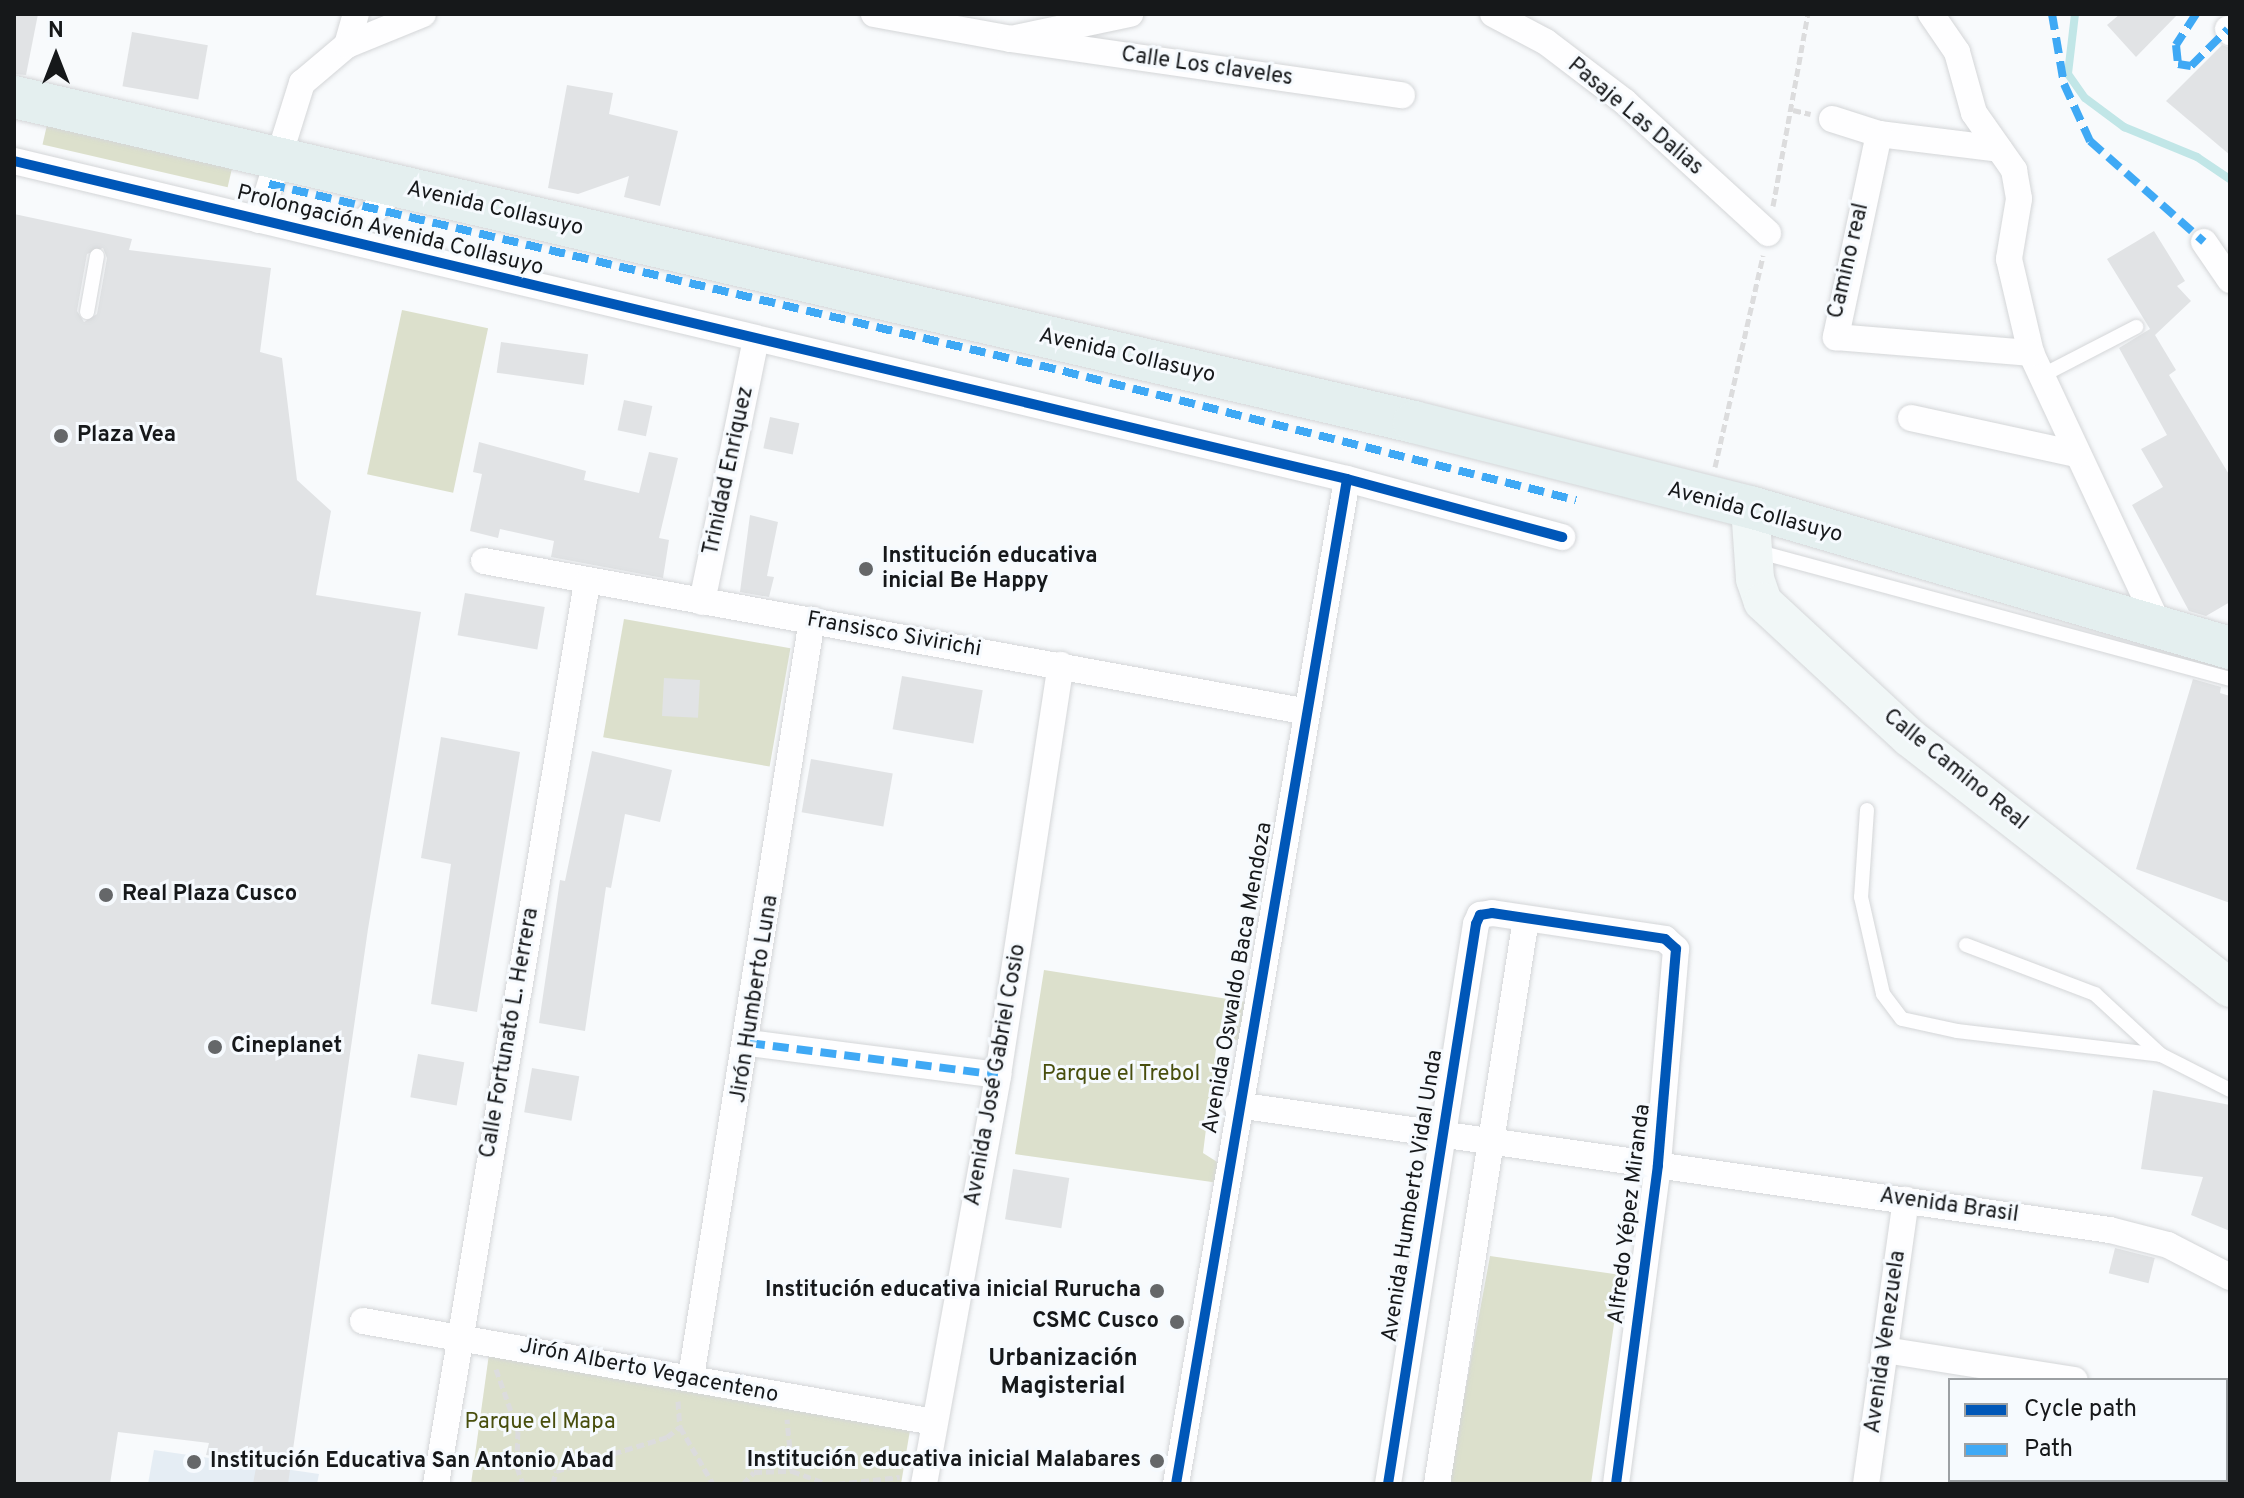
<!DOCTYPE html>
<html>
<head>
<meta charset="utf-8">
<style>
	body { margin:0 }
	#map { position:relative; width:2244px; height:1498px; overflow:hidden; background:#f8fafc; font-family:Overpass,sans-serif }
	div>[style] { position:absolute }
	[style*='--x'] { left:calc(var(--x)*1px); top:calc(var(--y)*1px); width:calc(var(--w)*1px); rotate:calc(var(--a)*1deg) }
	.built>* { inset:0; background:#e5edf4 }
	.green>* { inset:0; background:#dce0cc; transform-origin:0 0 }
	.stream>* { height:8px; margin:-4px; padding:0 4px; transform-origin:4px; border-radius:4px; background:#c1e6e7 }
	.building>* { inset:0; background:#e1e3e5; transform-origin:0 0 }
	.path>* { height:5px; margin-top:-2.5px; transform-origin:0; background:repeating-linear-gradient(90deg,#dcdcdd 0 8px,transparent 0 12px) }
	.roads { filter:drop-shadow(0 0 2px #d4d6d8) drop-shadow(0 0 2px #d4d6d8) }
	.lane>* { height:14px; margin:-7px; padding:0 7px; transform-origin:7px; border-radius:7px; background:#fefeff }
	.street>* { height:26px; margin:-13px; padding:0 13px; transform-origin:13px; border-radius:13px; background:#fefeff }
	.secondary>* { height:38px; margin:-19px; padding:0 19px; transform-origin:19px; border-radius:19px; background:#f1f7f7 }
	.primary>* { height:42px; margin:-21px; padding:0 21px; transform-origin:21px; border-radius:21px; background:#e4efef }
	.quiet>* { height:8px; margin-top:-4px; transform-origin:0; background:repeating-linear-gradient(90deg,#3fa9f5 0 16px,transparent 0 24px) }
	.cycleway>* { height:10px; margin:-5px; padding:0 5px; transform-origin:5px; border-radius:5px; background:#0057b8 }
	.dots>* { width:22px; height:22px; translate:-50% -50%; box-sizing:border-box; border:4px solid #f6fafe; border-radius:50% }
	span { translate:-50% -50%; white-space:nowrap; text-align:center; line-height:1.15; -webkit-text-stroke:6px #f6fafe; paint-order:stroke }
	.street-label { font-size:22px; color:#16181a }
	.poi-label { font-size:22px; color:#16181a; font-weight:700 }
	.left { translate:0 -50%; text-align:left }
	.right { translate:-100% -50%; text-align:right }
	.park-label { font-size:22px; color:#484e0d }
	.neighbourhood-label { font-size:24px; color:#16181a; font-weight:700 }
	.frame { position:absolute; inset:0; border:16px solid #16181a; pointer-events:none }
	.legend { position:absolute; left:1948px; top:1378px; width:280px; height:104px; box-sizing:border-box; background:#f6fafe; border:2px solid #9ca0a3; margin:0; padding:10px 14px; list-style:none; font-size:24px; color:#16181a }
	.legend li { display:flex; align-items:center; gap:16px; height:40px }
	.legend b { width:40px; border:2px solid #9ca0a3 }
	.north { position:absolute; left:16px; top:16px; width:80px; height:80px; -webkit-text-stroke:6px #f6fafe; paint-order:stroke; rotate:0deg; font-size:22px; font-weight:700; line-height:32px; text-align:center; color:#16181a }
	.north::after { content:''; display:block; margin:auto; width:28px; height:36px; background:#16181a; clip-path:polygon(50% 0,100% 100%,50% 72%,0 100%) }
</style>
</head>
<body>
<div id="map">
	<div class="built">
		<div style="clip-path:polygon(154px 1450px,319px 1474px,317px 1484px,148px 1484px)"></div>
	</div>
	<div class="green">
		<div style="left:47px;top:125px;width:190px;height:20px;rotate:13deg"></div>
		<div style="left:402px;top:310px;width:88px;height:168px;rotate:12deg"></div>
		<div style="left:624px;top:619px;width:169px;height:120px;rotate:10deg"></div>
		<div style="clip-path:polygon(1044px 970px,1247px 1002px,1239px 1041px,1218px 1033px,1203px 1153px,1222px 1165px,1219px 1183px,1015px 1154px)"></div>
		<div style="clip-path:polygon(1490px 1256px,1621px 1275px,1591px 1484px,1448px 1484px)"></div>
		<div style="clip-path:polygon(489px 1354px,911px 1424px,901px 1484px,471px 1484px)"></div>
		<div style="clip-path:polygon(2230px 1478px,2230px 1484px,2026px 1483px,2027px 1480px)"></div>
	</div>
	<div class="stream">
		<div style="--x:2075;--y:14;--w:60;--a:96.7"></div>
		<div style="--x:2068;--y:74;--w:29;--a:55"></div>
		<div style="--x:2085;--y:98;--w:49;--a:36.6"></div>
		<div style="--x:2124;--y:127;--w:79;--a:22.3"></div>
		<div style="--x:2197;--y:157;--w:40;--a:34"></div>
	</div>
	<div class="building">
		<div style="clip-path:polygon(14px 14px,38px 14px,26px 75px,14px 74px)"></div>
		<div style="clip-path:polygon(2120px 14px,2178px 14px,2136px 57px,2107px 25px)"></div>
		<div style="left:132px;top:32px;width:77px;height:55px;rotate:10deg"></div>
		<div style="clip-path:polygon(2222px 45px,2230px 48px,2230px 155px,2166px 101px)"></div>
		<div style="clip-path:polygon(567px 85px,613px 93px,609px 114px,678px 131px,660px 206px,624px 197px,629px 176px,578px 194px,548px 188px)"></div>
		<div style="clip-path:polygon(evenodd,14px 214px,132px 239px,129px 250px,271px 268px,260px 352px,282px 358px,297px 480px,331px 511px,316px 595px,421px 612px,368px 929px,288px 1484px,253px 1484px,257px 1462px,206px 1455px,209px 1443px,118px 1432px,110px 1484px,14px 1484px,14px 214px,103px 248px,107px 258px,97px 314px,84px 322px,77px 311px,87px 254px,103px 248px)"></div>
		<div style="clip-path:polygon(2154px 231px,2185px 281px,2177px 286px,2191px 301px,2155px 335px,2176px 370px,2169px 375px,2230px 476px,2230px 602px,2206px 616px,2189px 611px,2132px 505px,2163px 487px,2141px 449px,2167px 435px,2119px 348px,2150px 329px,2107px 259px)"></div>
		<div style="left:501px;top:342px;width:88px;height:31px;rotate:8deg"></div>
		<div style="left:624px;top:400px;width:29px;height:31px;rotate:12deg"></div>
		<div style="left:770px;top:417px;width:30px;height:32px;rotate:12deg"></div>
		<div style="clip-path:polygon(479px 442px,586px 471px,584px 480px,639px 493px,649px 452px,678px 458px,659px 538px,669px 540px,663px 578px,551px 557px,554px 541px,500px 529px,498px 538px,470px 531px,482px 474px,473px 472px)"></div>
		<div style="clip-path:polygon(750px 515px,778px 522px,767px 576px,774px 577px,769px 597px,740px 592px)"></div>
		<div style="left:465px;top:593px;width:81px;height:43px;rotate:10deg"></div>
		<div style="left:902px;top:676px;width:82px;height:54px;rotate:10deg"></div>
		<div style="left:664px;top:678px;width:36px;height:38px;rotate:3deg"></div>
		<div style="clip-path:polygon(2193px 679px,2221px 687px,2220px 693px,2230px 696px,2230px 903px,2136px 869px)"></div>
		<div style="clip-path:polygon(441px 737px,520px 752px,477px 1012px,431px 1004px,451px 864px,421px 858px)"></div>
		<div style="clip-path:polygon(592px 751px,672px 770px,660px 822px,625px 814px,611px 888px,606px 887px,585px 1031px,539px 1023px,560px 880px,565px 881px)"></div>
		<div style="left:811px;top:759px;width:83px;height:54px;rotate:10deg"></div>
		<div style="left:418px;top:1054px;width:47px;height:44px;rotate:10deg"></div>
		<div style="left:532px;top:1068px;width:48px;height:45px;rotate:10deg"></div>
		<div style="clip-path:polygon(2153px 1090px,2230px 1105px,2230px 1231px,2191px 1215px,2203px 1177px,2141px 1169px)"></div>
		<div style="left:1013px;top:1169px;width:57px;height:51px;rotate:9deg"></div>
		<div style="left:2115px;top:1248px;width:41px;height:26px;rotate:14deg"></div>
	</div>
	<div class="path">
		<div style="--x:1793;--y:110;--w:18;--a:13"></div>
		<div style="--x:1773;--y:206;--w:195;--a:-79.7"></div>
		<div style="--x:1715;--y:467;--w:217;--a:-77.2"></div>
		<div style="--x:496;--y:1369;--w:66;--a:70.5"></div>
		<div style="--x:518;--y:1431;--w:36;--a:92"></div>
		<div style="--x:517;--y:1467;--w:18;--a:71"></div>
		<div style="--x:678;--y:1401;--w:26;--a:86"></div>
		<div style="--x:680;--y:1427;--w:66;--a:59.9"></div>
		<div style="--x:792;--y:1471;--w:38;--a:20"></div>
		<div style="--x:2162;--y:1480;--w:4;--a:63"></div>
		<div style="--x:2215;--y:1480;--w:8;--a:30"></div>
		<div style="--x:553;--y:1484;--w:13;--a:-77"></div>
		<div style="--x:556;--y:1471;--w:116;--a:-17"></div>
		<div style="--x:667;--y:1437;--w:16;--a:-38"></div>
		<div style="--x:743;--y:1484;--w:16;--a:-47"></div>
		<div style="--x:754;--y:1472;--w:38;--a:-2"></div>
		<div style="--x:792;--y:1471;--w:52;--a:-95.5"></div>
		<div style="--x:837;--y:1484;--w:63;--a:-6.3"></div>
		<div style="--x:2019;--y:1484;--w:7;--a:-34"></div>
		<div style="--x:2170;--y:1484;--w:7;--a:-34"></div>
		<div style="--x:2189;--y:1484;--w:4;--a:-90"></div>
	</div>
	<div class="roads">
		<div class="lane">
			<div style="--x:87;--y:312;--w:57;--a:-79.9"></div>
			<div style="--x:2043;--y:375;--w:105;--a:-27.3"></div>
			<div style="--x:1756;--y:551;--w:491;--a:15.1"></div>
			<div style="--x:1867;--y:810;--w:87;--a:93.9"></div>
			<div style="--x:1861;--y:897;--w:99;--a:77.2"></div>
			<div style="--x:1883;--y:994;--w:31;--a:53"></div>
			<div style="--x:1902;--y:1019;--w:56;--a:12.3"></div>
			<div style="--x:1957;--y:1031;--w:205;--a:6.7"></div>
			<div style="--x:2161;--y:1055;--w:77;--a:26.9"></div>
			<div style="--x:1966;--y:945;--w:138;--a:20.8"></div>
			<div style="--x:2095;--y:994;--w:90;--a:42.7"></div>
		</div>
		<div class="street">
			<div style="--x:874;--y:14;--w:139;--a:10.3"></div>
			<div style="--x:1011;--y:39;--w:122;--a:-11.9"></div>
			<div style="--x:1493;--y:14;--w:60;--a:27.8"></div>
			<div style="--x:1546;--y:42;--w:99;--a:37.2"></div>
			<div style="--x:1625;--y:102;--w:194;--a:42.5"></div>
			<div style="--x:1931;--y:14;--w:46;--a:55.6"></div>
			<div style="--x:1957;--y:52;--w:63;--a:74.4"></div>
			<div style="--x:1974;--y:113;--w:70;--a:54.9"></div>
			<div style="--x:2014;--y:170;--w:29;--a:80"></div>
			<div style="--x:2019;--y:199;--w:61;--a:99.5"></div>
			<div style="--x:2009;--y:259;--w:97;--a:76.8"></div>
			<div style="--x:2031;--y:353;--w:306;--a:64.9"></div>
			<div style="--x:2228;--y:29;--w:4;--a:56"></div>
			<div style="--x:1011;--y:39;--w:395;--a:8.2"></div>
			<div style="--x:347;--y:45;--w:32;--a:-74"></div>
			<div style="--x:1832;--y:119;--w:49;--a:17.7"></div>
			<div style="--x:1879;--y:134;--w:121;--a:7.1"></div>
			<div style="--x:1879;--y:134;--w:208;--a:102"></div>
			<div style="--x:1836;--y:337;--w:196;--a:4.7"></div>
			<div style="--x:14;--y:161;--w:1370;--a:13.42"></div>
			<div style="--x:1347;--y:479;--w:223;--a:15.1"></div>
			<div style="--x:259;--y:220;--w:144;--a:-72.6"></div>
			<div style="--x:302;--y:83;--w:59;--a:-40.2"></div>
			<div style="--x:347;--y:45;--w:82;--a:-22.2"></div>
			<div style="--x:347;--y:240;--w:74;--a:-47.2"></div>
			<div style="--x:2204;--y:242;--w:46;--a:55.6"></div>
			<div style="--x:1911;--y:418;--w:169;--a:12.3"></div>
			<div style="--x:484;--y:561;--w:833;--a:10.38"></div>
			<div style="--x:702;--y:602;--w:268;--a:-78.4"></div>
			<div style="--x:749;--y:1043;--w:251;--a:7.3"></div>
			<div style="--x:1237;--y:1105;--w:882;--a:8.15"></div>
			<div style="--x:2110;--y:1230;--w:60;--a:14.5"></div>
			<div style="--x:2168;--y:1245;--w:70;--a:27.3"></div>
			<div style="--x:363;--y:1321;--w:580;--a:10.03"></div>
			<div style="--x:1885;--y:1350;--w:192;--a:9"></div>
			<div style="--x:691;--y:1377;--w:767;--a:-80.92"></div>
			<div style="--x:2226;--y:1433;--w:6;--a:-45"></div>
			<div style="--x:436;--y:1484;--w:914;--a:-80.49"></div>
			<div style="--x:924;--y:1484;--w:416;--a:-79.7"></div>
			<div style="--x:998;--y:1075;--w:415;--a:-81.3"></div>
			<div style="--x:1176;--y:1484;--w:1019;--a:-80.34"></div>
			<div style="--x:1388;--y:1484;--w:567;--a:-81.07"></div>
			<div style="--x:1476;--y:924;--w:10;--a:-66"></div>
			<div style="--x:1480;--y:915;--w:12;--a:-9"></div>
			<div style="--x:1492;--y:913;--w:175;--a:8.5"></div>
			<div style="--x:1665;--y:939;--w:15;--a:42"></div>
			<div style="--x:1676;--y:949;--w:217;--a:94.8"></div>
			<div style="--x:1658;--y:1165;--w:322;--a:97.5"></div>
			<div style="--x:1437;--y:1484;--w:572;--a:-81.05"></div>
			<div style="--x:1866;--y:1484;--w:287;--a:-82"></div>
		</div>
		<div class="secondary">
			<div style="--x:1750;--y:507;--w:72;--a:86"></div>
			<div style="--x:1755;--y:579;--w:24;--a:71"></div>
			<div style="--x:1763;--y:602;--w:200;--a:42.8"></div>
			<div style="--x:1910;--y:738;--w:406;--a:38"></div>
		</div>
		<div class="primary">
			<div style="--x:14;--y:97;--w:1437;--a:13.07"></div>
			<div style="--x:1414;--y:422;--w:347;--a:14.2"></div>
			<div style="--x:1750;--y:507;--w:500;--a:16.37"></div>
		</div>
	</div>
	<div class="quiet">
		<div style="--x:2052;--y:14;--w:71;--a:80.3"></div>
		<div style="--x:2064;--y:84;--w:63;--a:65.5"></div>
		<div style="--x:2090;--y:141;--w:152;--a:41.5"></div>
		<div style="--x:2196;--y:14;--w:37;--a:123"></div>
		<div style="--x:2176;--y:45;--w:19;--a:84"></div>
		<div style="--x:2178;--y:64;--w:13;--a:9"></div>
		<div style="--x:2191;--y:66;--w:52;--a:-45"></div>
		<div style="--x:269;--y:184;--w:816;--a:13.25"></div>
		<div style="--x:1063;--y:371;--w:529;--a:14.12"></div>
		<div style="--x:749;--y:1043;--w:251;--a:7.3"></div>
	</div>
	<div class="cycleway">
		<div style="--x:14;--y:161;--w:1370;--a:13.42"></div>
		<div style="--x:1347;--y:479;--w:223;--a:15.1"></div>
		<div style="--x:1176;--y:1484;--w:1019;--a:-80.34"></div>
		<div style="--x:1388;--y:1484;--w:567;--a:-81.07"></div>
		<div style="--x:1476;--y:924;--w:10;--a:-66"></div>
		<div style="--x:1480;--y:915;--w:12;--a:-9"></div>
		<div style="--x:1492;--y:913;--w:175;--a:8.5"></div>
		<div style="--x:1665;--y:939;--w:15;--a:42"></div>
		<div style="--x:1676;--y:949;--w:217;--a:94.8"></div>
		<div style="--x:1658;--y:1165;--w:322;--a:97.5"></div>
	</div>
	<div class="dots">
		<div style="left:61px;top:436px;background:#656769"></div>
		<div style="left:866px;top:569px;background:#656769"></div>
		<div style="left:106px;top:895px;background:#656769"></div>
		<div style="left:215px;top:1047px;background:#656769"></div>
		<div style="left:1157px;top:1291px;background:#656769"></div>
		<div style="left:1177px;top:1322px;background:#656769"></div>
		<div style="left:1157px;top:1461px;background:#656769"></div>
		<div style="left:194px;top:1462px;background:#656769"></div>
	</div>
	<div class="street-label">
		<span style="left:1207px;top:67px;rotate:8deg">Calle Los claveles</span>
		<span style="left:1635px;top:117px;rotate:40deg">Pasaje Las Dalias</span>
		<span style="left:495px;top:209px;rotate:13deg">Avenida Collasuyo</span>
		<span style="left:390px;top:231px;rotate:14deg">Prolongación Avenida Collasuyo</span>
		<span style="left:1849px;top:261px;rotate:-77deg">Camino real</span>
		<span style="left:1127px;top:356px;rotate:13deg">Avenida Collasuyo</span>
		<span style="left:729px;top:471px;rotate:-78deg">Trinidad Enriquez</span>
		<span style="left:1755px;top:513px;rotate:15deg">Avenida Collasuyo</span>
		<span style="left:894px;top:635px;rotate:10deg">Fransisco Sivirichi</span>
		<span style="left:1955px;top:770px;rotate:39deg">Calle Camino Real</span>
		<span style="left:1238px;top:978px;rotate:-80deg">Avenida Oswaldo Baca Mendoza</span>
		<span style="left:755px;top:999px;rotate:-81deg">Jirón Humberto Luna</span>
		<span style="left:510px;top:1033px;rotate:-80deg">Calle Fortunato L. Herrera</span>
		<span style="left:996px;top:1075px;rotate:-80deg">Avenida José Gabriel Cosio</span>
		<span style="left:1413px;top:1196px;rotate:-81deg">Avenida Humberto Vidal Unda</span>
		<span style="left:1949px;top:1206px;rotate:8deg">Avenida Brasil</span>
		<span style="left:1630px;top:1214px;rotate:-83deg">Alfredo Yépez Miranda</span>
		<span style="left:1886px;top:1342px;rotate:-82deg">Avenida Venezuela</span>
		<span style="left:649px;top:1371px;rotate:11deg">Jirón Alberto Vegacenteno</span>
	</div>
	<div class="poi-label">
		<span class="left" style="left:77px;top:436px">Plaza Vea</span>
		<span class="left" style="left:882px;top:569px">Institución educativa<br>inicial Be Happy</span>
		<span class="left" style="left:122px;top:895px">Real Plaza Cusco</span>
		<span class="left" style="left:231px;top:1047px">Cineplanet</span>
		<span class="right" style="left:1141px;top:1291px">Institución educativa inicial Rurucha</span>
		<span class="right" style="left:1159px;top:1322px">CSMC Cusco</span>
		<span class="right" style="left:1141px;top:1461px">Institución educativa inicial Malabares</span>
		<span class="left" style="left:210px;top:1462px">Institución Educativa San Antonio Abad</span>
	</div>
	<div class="park-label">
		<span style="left:1121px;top:1075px">Parque el Trebol</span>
		<span style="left:540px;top:1423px">Parque el Mapa</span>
	</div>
	<div class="neighbourhood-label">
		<span style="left:1063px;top:1374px">Urbanización<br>Magisterial</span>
	</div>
	<div class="frame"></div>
	<ul class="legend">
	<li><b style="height:10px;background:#0057b8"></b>Cycle path</li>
	<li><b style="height:10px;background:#3fa9f5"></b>Path</li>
	</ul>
	<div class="north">N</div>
</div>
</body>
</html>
